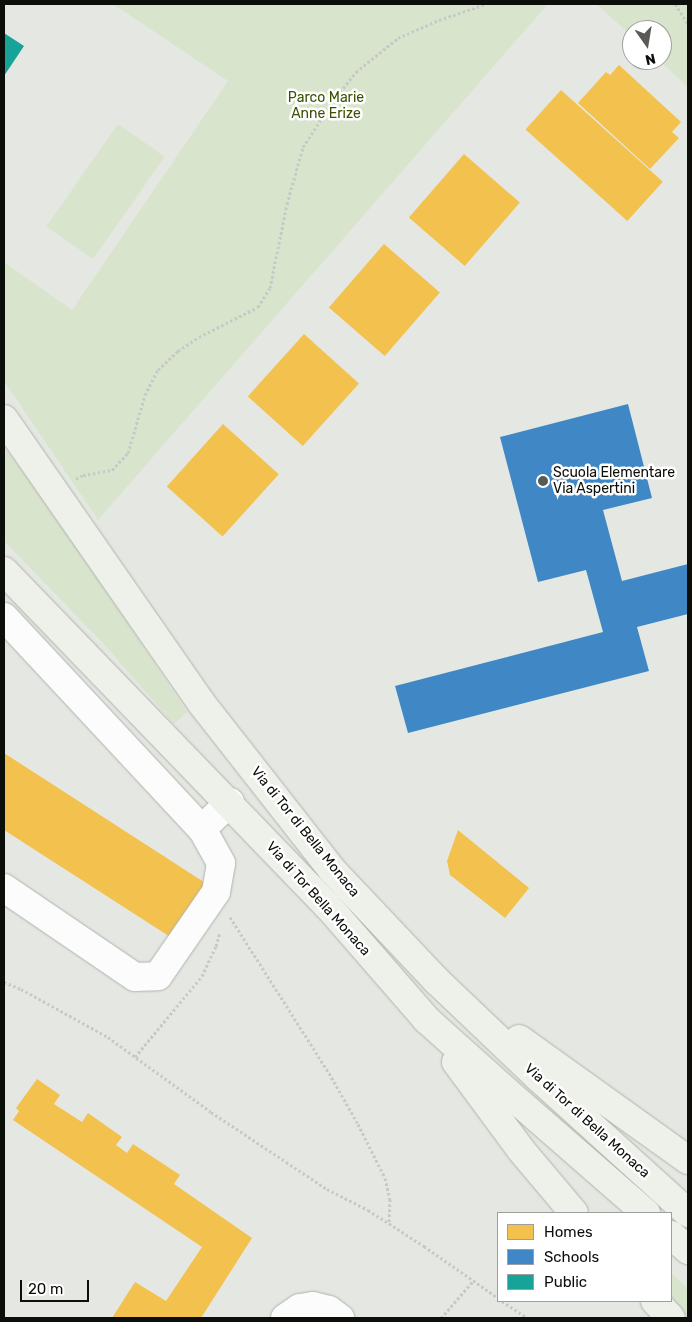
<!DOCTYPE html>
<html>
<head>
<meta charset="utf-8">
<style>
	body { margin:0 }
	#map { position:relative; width:692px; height:1322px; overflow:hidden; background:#e5e8e2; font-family:Rubik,sans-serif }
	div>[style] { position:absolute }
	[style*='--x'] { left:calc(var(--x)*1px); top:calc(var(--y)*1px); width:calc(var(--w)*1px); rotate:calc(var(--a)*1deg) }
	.green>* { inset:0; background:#d9e4cd; transform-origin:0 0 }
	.homes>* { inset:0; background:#f2c14e; transform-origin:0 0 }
	.schools>* { inset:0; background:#3f88c5 }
	.public>* { inset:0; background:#17a398 }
	.path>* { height:3px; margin-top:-1.5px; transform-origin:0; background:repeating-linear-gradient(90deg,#c8c9c7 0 2.5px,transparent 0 5px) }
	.roads { filter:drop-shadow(0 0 1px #b1b3ae) drop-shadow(0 0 1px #b1b3ae) }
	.minor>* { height:28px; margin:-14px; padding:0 14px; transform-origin:14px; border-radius:14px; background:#fbfcfb }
	.major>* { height:28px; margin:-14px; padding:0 14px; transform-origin:14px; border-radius:14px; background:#eef0ea }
	.dots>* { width:14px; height:14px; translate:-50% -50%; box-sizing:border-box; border:2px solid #fff; border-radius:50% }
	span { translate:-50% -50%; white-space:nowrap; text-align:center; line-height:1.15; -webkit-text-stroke:5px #fff; paint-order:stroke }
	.park-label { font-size:14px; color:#3a5101 }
	.poi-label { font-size:14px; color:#0c0e0a }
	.left { translate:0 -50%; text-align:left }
	.street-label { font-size:14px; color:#0c0e0a }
	.frame { position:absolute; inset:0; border:5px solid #0c0e0a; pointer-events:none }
	.legend { position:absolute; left:497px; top:1212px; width:175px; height:90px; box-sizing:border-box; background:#fff; border:1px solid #9e9f9d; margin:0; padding:6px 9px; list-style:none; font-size:15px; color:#0c0e0a }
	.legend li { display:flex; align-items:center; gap:10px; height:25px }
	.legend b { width:25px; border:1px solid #9e9f9d }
	.north { position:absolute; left:622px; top:20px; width:50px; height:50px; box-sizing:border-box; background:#fff; border:1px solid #9e9f9d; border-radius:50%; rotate:167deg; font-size:14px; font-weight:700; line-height:20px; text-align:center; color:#0c0e0a }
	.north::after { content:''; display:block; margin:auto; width:18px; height:22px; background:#585a56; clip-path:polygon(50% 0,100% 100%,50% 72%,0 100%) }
	.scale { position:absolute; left:20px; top:1280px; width:69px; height:22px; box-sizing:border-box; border:2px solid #0c0e0a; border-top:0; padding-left:6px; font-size:15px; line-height:18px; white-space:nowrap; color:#0c0e0a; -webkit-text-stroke:4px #fff; paint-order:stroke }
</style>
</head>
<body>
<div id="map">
	<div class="green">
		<div style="clip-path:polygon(113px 4px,548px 4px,98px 520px,4px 381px,4px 262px,72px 310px,228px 81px)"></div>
		<div style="clip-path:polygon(596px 4px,688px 4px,688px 87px,659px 60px,662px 60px,662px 30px,632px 30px,632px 36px)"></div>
		<div style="left:118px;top:124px;width:57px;height:125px;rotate:35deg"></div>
		<div style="clip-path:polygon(4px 448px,52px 510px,187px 712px,174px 724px,101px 641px,4px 541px)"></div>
		<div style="clip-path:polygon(671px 1273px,688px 1289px,688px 1318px,671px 1298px)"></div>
	</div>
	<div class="homes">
		<div style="clip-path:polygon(619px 65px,681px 122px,672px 132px,679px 138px,650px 169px,578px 103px,606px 72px,610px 75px)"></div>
		<div style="left:561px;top:90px;width:137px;height:53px;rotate:42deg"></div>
		<div style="left:464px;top:154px;width:74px;height:84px;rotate:41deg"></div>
		<div style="left:384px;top:244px;width:74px;height:84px;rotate:41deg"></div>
		<div style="left:304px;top:334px;width:74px;height:84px;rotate:42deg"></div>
		<div style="left:223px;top:424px;width:75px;height:84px;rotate:42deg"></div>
		<div style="clip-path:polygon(4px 753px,210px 886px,175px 940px,4px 830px)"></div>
		<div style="clip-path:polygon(458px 830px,529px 888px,505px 918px,450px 875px,447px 861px)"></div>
		<div style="clip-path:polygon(37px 1079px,60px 1095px,54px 1104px,82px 1122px,88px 1113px,122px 1137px,116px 1145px,127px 1153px,133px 1144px,180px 1175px,174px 1184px,252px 1238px,201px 1318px,112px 1318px,135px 1282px,166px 1301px,202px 1247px,13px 1120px,19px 1111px,16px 1108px)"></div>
	</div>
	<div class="schools">
		<div style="clip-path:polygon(628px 404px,652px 498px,603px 510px,622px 581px,688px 564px,688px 614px,637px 627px,649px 671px,408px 733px,395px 686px,603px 632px,586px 570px,538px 582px,500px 437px)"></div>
	</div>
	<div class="public">
		<div style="clip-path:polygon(4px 33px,24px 46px,4px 76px)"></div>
	</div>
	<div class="path">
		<div style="--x:675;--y:4;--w:24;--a:57"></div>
		<div style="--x:76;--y:479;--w:8;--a:-30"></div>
		<div style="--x:83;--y:475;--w:29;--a:-10"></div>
		<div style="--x:112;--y:470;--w:23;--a:-47"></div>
		<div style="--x:128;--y:453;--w:60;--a:-73.7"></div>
		<div style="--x:145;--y:395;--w:28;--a:-63"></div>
		<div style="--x:158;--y:370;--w:28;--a:-44"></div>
		<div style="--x:178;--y:351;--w:25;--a:-34"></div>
		<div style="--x:199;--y:337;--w:66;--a:-27"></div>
		<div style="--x:258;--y:307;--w:22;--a:-58"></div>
		<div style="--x:270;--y:288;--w:86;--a:-78.6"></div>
		<div style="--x:287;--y:204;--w:59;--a:-74.3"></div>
		<div style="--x:303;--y:147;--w:51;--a:-56.9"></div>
		<div style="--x:331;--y:104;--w:41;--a:-52"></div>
		<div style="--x:356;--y:72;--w:54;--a:-39"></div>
		<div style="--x:398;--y:38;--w:45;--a:-23.7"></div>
		<div style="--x:439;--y:20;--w:50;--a:-18.8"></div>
		<div style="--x:230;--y:917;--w:185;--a:57.6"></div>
		<div style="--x:329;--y:1073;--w:59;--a:60.4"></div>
		<div style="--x:358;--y:1124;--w:60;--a:63.4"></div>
		<div style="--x:385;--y:1178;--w:22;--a:77"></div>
		<div style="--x:390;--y:1199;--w:25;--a:92"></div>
		<div style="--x:4;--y:982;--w:18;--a:22"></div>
		<div style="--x:21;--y:989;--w:99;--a:28.9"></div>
		<div style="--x:108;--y:1037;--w:127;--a:36.1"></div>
		<div style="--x:211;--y:1112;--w:139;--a:33.6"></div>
		<div style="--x:327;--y:1189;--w:46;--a:27.1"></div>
		<div style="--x:368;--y:1210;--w:67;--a:32.7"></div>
		<div style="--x:424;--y:1246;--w:90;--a:35.1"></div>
		<div style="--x:135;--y:1057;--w:105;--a:-50.4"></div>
		<div style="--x:202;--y:976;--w:33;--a:-65"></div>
		<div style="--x:216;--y:946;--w:15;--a:-74"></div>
		<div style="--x:502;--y:1301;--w:30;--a:34"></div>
		<div style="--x:441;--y:1318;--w:49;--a:-49.1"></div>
	</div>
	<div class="roads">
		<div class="minor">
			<div style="--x:4;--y:617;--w:290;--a:47"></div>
			<div style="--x:202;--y:829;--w:39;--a:-44"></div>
			<div style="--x:4;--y:888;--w:158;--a:34.2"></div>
			<div style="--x:135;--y:977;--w:23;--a:-2"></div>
			<div style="--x:158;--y:976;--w:102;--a:-55.4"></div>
			<div style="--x:216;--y:892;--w:29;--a:-80"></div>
			<div style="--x:221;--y:863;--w:39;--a:-119"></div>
			<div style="--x:285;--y:1318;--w:18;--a:-34"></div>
			<div style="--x:300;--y:1308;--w:13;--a:-9"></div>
			<div style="--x:313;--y:1306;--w:16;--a:14"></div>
			<div style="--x:329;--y:1310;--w:14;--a:36"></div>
		</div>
		<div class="major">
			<div style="--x:4;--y:419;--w:347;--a:55.2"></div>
			<div style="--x:202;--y:704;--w:211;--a:51.9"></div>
			<div style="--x:332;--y:870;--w:153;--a:46.6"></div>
			<div style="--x:437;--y:981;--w:141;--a:43.6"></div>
			<div style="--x:539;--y:1078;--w:201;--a:42.2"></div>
			<div style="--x:4;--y:571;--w:465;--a:46"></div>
			<div style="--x:327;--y:905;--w:152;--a:49"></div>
			<div style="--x:427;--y:1020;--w:106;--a:41.9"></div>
			<div style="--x:506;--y:1091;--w:186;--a:41.1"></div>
			<div style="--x:519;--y:1039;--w:208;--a:35.6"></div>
			<div style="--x:456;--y:1062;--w:109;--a:53.5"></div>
			<div style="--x:521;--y:1150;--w:82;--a:49.9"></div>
			<div style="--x:671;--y:1235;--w:23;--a:41"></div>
			<div style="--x:655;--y:1301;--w:23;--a:47"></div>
		</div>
	</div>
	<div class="dots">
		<div style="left:543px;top:481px;background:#585a56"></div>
	</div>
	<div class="park-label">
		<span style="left:326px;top:106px">Parco Marie<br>Anne Erize</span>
	</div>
	<div class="poi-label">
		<span class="left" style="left:553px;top:481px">Scuola Elementare<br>Via Aspertini</span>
	</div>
	<div class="street-label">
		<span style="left:305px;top:832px;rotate:51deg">Via di Tor di Bella Monaca</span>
		<span style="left:318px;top:899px;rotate:48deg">Via di Tor Bella Monaca</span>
		<span style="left:587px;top:1121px;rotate:42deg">Via di Tor di Bella Monaca</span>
	</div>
	<div class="frame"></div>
	<ul class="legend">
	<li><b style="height:14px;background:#f2c14e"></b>Homes</li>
	<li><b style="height:14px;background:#3f88c5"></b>Schools</li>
	<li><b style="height:14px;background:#17a398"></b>Public</li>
	</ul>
	<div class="north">N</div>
	<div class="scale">20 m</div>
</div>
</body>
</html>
